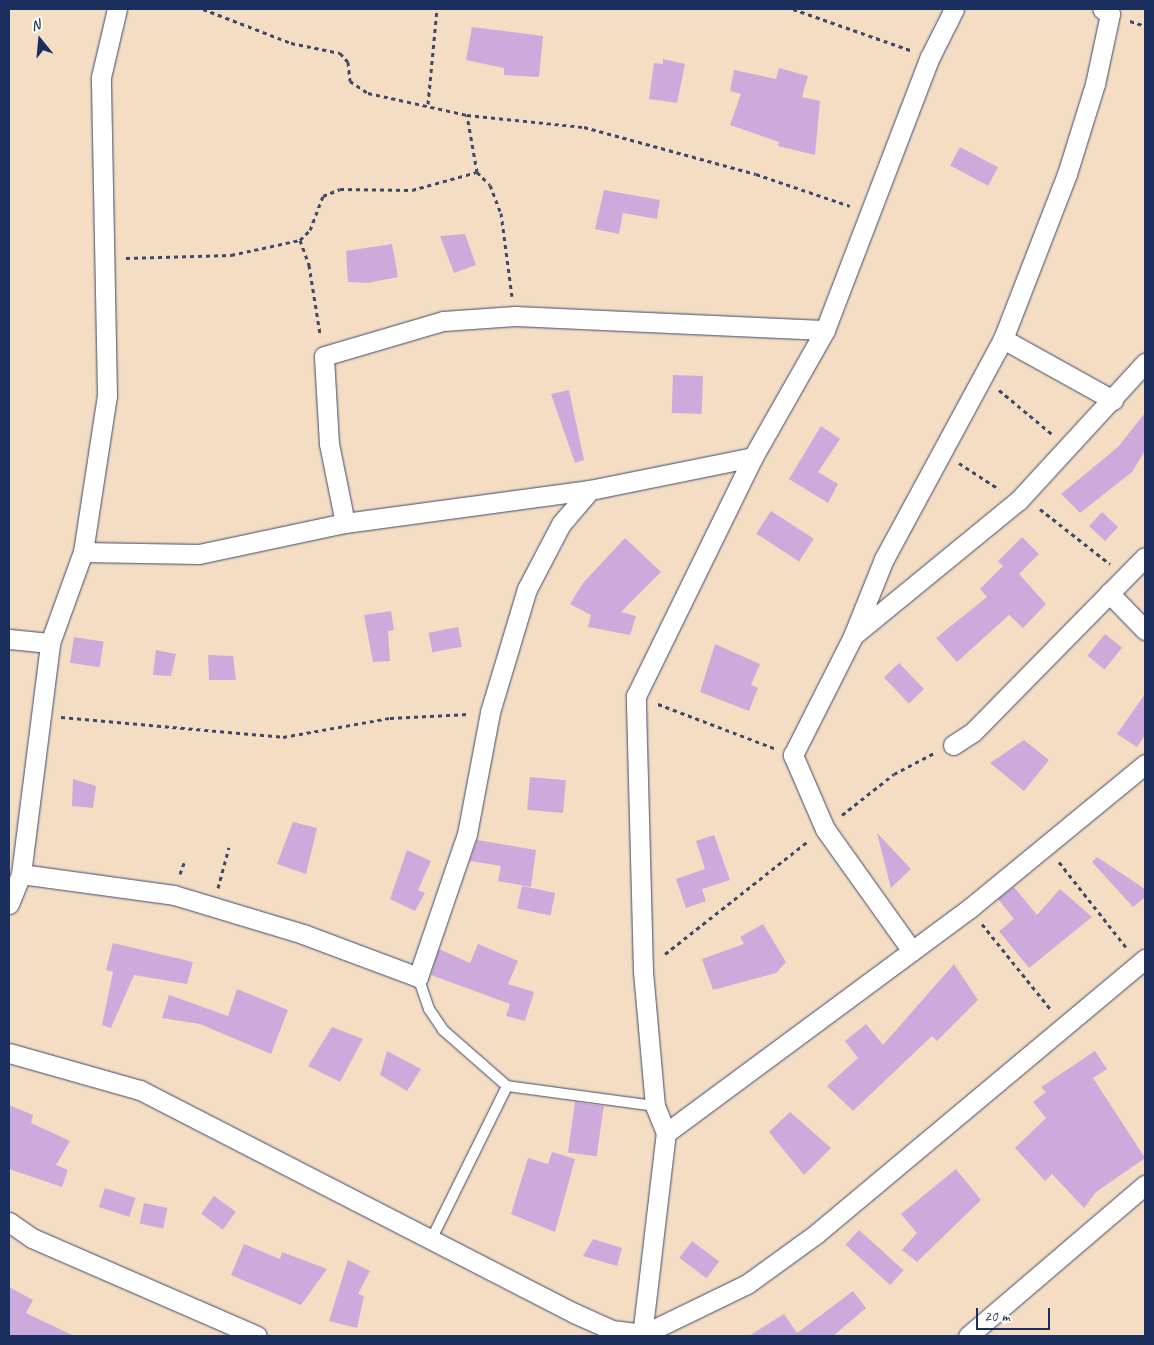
<!DOCTYPE html>
<html>
<head>
<meta charset="utf-8">
<style>
	body { margin:0 }
	#map { position:relative; width:1154px; height:1345px; overflow:hidden; background:#f4ddc3; font-family:Caveat,sans-serif }
	div>[style] { position:absolute }
	[style*='--x'] { left:calc(var(--x)*1px); top:calc(var(--y)*1px); width:calc(var(--w)*1px); rotate:calc(var(--a)*1deg) }
	.building>* { inset:0; background:#cdaadc; transform-origin:0 0 }
	.path>* { height:3px; margin-top:-1.5px; transform-origin:0; background:repeating-linear-gradient(90deg,#3c496d 0 4px,transparent 0 8px) }
	.roads { filter:drop-shadow(0 0 1px #3c496d) drop-shadow(0 0 1px #3c496d) }
	.lane>* { height:10px; margin:-5px; padding:0 5px; transform-origin:5px; border-radius:5px; background:#fff }
	.street>* { height:19px; margin:-9.5px; padding:0 9.5px; transform-origin:9.5px; border-radius:9.5px; background:#fff }
	span { translate:-50% -50%; white-space:nowrap; text-align:center; line-height:1.15; -webkit-text-stroke:5px #fdfcf7; paint-order:stroke }
	.frame { position:absolute; inset:0; border:10px solid #1b2f5e; pointer-events:none }
	.north { position:absolute; left:15px; top:15px; width:50px; height:50px; -webkit-text-stroke:4px #fdfcf7; paint-order:stroke; rotate:343deg; font-size:14px; font-weight:700; line-height:20px; text-align:center; color:#1b2f5e }
	.north::after { content:''; display:block; margin:auto; width:18px; height:22px; background:#1b2f5e; clip-path:polygon(50% 0,100% 100%,50% 72%,0 100%) }
	.scale { position:absolute; left:976px; top:1308px; width:74px; height:22px; box-sizing:border-box; border:2px solid #1b2f5e; border-top:0; padding-left:6px; font-size:15px; line-height:18px; white-space:nowrap; color:#1b2f5e; -webkit-text-stroke:4px #fdfcf7; paint-order:stroke }
</style>
</head>
<body>
<div id="map">
	<div class="building">
		<div style="clip-path:polygon(472px 27px,543px 36px,539px 77px,504px 75px,504px 68px,466px 60px)"></div>
		<div style="clip-path:polygon(663px 59px,685px 64px,677px 103px,649px 99px,654px 63px,663px 64px)"></div>
		<div style="clip-path:polygon(779px 68px,808px 76px,802px 97px,820px 101px,815px 155px,778px 146px,779px 142px,730px 125px,741px 94px,730px 91px,734px 70px,776px 79px)"></div>
		<div style="left:960px;top:147px;width:43px;height:21px;rotate:28deg"></div>
		<div style="clip-path:polygon(604px 190px,660px 200px,657px 219px,623px 213px,619px 234px,595px 229px)"></div>
		<div style="clip-path:polygon(465px 234px,476px 265px,454px 273px,440px 236px)"></div>
		<div style="clip-path:polygon(392px 244px,398px 277px,368px 283px,348px 282px,346px 251px)"></div>
		<div style="left:673px;top:375px;width:30px;height:38px;rotate:2deg"></div>
		<div style="clip-path:polygon(569px 390px,584px 460px,575px 463px,551px 394px)"></div>
		<div style="clip-path:polygon(1145px 413px,1145px 451px,1132px 472px,1080px 513px,1061px 494px,1118px 447px)"></div>
		<div style="clip-path:polygon(821px 426px,840px 439px,818px 472px,838px 484px,828px 503px,789px 479px)"></div>
		<div style="left:771px;top:511px;width:51px;height:27px;rotate:33deg"></div>
		<div style="left:1102px;top:512px;width:22px;height:19px;rotate:43deg"></div>
		<div style="clip-path:polygon(1022px 537px,1039px 554px,1019px 574px,1046px 604px,1023px 628px,1009px 615px,957px 662px,936px 638px,987px 597px,980px 589px,1003px 566px,998px 561px)"></div>
		<div style="clip-path:polygon(625px 538px,661px 572px,621px 612px,636px 616px,630px 635px,588px 627px,591px 615px,570px 604px,583px 583px)"></div>
		<div style="clip-path:polygon(391px 611px,394px 630px,388px 631px,390px 661px,373px 662px,364px 615px)"></div>
		<div style="left:458px;top:627px;width:20px;height:30px;rotate:79deg"></div>
		<div style="left:1105px;top:634px;width:22px;height:28px;rotate:39deg"></div>
		<div style="left:74px;top:637px;width:30px;height:26px;rotate:9deg"></div>
		<div style="clip-path:polygon(715px 644px,760px 664px,751px 685px,758px 688px,749px 711px,700px 692px)"></div>
		<div style="clip-path:polygon(156px 650px,176px 654px,171px 676px,153px 675px)"></div>
		<div style="clip-path:polygon(208px 655px,233px 656px,236px 680px,209px 680px)"></div>
		<div style="left:899px;top:663px;width:36px;height:21px;rotate:46deg"></div>
		<div style="clip-path:polygon(1145px 694px,1145px 735px,1137px 747px,1117px 734px)"></div>
		<div style="clip-path:polygon(1024px 740px,1049px 760px,1024px 791px,990px 763px)"></div>
		<div style="left:530px;top:777px;width:36px;height:33px;rotate:5deg"></div>
		<div style="clip-path:polygon(73px 779px,96px 786px,93px 808px,72px 806px)"></div>
		<div style="clip-path:polygon(293px 822px,317px 828px,306px 874px,277px 864px)"></div>
		<div style="clip-path:polygon(877px 833px,911px 869px,891px 888px)"></div>
		<div style="clip-path:polygon(714px 835px,730px 880px,702px 889px,706px 901px,686px 908px,676px 879px,705px 869px,696px 841px)"></div>
		<div style="clip-path:polygon(477px 840px,536px 850px,531px 887px,498px 881px,501px 866px,470px 861px)"></div>
		<div style="clip-path:polygon(407px 850px,431px 861px,418px 890px,425px 893px,415px 911px,390px 899px)"></div>
		<div style="clip-path:polygon(1097px 857px,1145px 889px,1145px 897px,1133px 907px,1092px 862px)"></div>
		<div style="left:522px;top:886px;width:34px;height:23px;rotate:12deg"></div>
		<div style="clip-path:polygon(1014px 887px,1037px 915px,1060px 889px,1092px 917px,1029px 968px,999px 931px,1014px 919px,998px 899px)"></div>
		<div style="clip-path:polygon(763px 924px,786px 962px,776px 973px,713px 990px,702px 959px,744px 944px,740px 937px)"></div>
		<div style="clip-path:polygon(113px 943px,193px 962px,187px 984px,134px 975px,111px 1028px,102px 1025px,113px 972px,106px 970px)"></div>
		<div style="clip-path:polygon(478px 944px,518px 961px,508px 984px,534px 992px,525px 1021px,506px 1016px,510px 1004px,431px 975px,439px 949px,470px 963px)"></div>
		<div style="clip-path:polygon(954px 964px,978px 1000px,937px 1041px,932px 1036px,853px 1111px,827px 1086px,858px 1058px,845px 1041px,866px 1024px,883px 1045px)"></div>
		<div style="clip-path:polygon(237px 989px,288px 1010px,271px 1054px,200px 1024px,162px 1018px,169px 995px,228px 1016px)"></div>
		<div style="clip-path:polygon(332px 1027px,363px 1039px,340px 1082px,308px 1066px)"></div>
		<div style="clip-path:polygon(387px 1051px,421px 1069px,407px 1091px,380px 1075px)"></div>
		<div style="clip-path:polygon(1095px 1051px,1107px 1069px,1093px 1078px,1145px 1158px,1096px 1192px,1084px 1208px,1052px 1174px,1045px 1181px,1015px 1148px,1046px 1118px,1033px 1102px,1046px 1092px,1041px 1087px)"></div>
		<div style="left:575px;top:1102px;width:29px;height:51px;rotate:8deg"></div>
		<div style="clip-path:polygon(9px 1105px,33px 1115px,31px 1123px,70px 1141px,56px 1165px,68px 1170px,62px 1187px,9px 1169px)"></div>
		<div style="clip-path:polygon(790px 1112px,831px 1148px,804px 1175px,769px 1132px)"></div>
		<div style="clip-path:polygon(552px 1152px,575px 1159px,555px 1232px,511px 1214px,528px 1158px,548px 1164px)"></div>
		<div style="clip-path:polygon(956px 1169px,981px 1200px,917px 1262px,902px 1250px,917px 1233px,901px 1214px)"></div>
		<div style="left:105px;top:1188px;width:32px;height:20px;rotate:18deg"></div>
		<div style="left:214px;top:1196px;width:27px;height:22px;rotate:36deg"></div>
		<div style="left:144px;top:1203px;width:24px;height:21px;rotate:12deg"></div>
		<div style="left:859px;top:1230px;width:60px;height:20px;rotate:42deg"></div>
		<div style="clip-path:polygon(593px 1239px,622px 1248px,617px 1266px,583px 1256px)"></div>
		<div style="left:692px;top:1241px;width:34px;height:21px;rotate:37deg"></div>
		<div style="clip-path:polygon(244px 1244px,280px 1259px,282px 1252px,327px 1269px,301px 1305px,231px 1275px)"></div>
		<div style="clip-path:polygon(348px 1260px,370px 1271px,358px 1294px,364px 1296px,357px 1328px,329px 1321px)"></div>
		<div style="clip-path:polygon(9px 1287px,33px 1300px,26px 1313px,74px 1336px,9px 1336px)"></div>
		<div style="clip-path:polygon(853px 1291px,866px 1308px,833px 1336px,749px 1336px,784px 1314px,797px 1333px)"></div>
	</div>
	<div class="path">
		<div style="--x:203;--y:9;--w:94;--a:21.1"></div>
		<div style="--x:291;--y:43;--w:50;--a:11.5"></div>
		<div style="--x:340;--y:53;--w:12;--a:48"></div>
		<div style="--x:348;--y:62;--w:19;--a:84"></div>
		<div style="--x:350;--y:81;--w:22;--a:34"></div>
		<div style="--x:368;--y:93;--w:101;--a:12.5"></div>
		<div style="--x:467;--y:115;--w:118;--a:5.9"></div>
		<div style="--x:584;--y:127;--w:178;--a:15.3"></div>
		<div style="--x:756;--y:174;--w:99;--a:18.8"></div>
		<div style="--x:793;--y:9;--w:124;--a:19.3"></div>
		<div style="--x:1130;--y:21;--w:16;--a:18"></div>
		<div style="--x:428;--y:104;--w:95;--a:-84.6"></div>
		<div style="--x:477;--y:172;--w:18;--a:45"></div>
		<div style="--x:490;--y:185;--w:30;--a:69"></div>
		<div style="--x:501;--y:213;--w:84;--a:82.5"></div>
		<div style="--x:300;--y:240;--w:27;--a:70"></div>
		<div style="--x:309;--y:265;--w:70;--a:80.9"></div>
		<div style="--x:126;--y:258;--w:105;--a:-1.6"></div>
		<div style="--x:231;--y:255;--w:71;--a:-12.3"></div>
		<div style="--x:300;--y:240;--w:14;--a:-45"></div>
		<div style="--x:310;--y:230;--w:36;--a:-69"></div>
		<div style="--x:323;--y:196;--w:18;--a:-22"></div>
		<div style="--x:340;--y:189;--w:72;--a:0.8"></div>
		<div style="--x:412;--y:190;--w:67;--a:-15.5"></div>
		<div style="--x:477;--y:172;--w:58;--a:-100"></div>
		<div style="--x:999;--y:390;--w:69;--a:39.7"></div>
		<div style="--x:959;--y:463;--w:48;--a:33"></div>
		<div style="--x:1040;--y:509;--w:89;--a:38.2"></div>
		<div style="--x:658;--y:704;--w:124;--a:20.8"></div>
		<div style="--x:61;--y:717;--w:223;--a:5.1"></div>
		<div style="--x:283;--y:737;--w:109;--a:-10.1"></div>
		<div style="--x:390;--y:718;--w:79;--a:-2.9"></div>
		<div style="--x:842;--y:815;--w:66;--a:-38.3"></div>
		<div style="--x:894;--y:774;--w:45;--a:-27.7"></div>
		<div style="--x:1059;--y:862;--w:108;--a:51.8"></div>
		<div style="--x:180;--y:874;--w:12;--a:-70"></div>
		<div style="--x:218;--y:888;--w:42;--a:-75"></div>
		<div style="--x:982;--y:924;--w:112;--a:51.2"></div>
		<div style="--x:665;--y:954;--w:181;--a:-38.3"></div>
	</div>
	<div class="roads">
		<div class="lane">
			<div style="--x:418;--y:977;--w:34;--a:71"></div>
			<div style="--x:429;--y:1009;--w:25;--a:56"></div>
			<div style="--x:443;--y:1030;--w:85;--a:41.2"></div>
			<div style="--x:507;--y:1086;--w:149;--a:7.7"></div>
			<div style="--x:432;--y:1238;--w:169;--a:-63.7"></div>
		</div>
		<div class="street">
			<div style="--x:1003;--y:339;--w:126;--a:29"></div>
			<div style="--x:345;--y:523;--w:81;--a:-101.4"></div>
			<div style="--x:329;--y:444;--w:88;--a:-93.3"></div>
			<div style="--x:324;--y:356;--w:124;--a:-16.4"></div>
			<div style="--x:443;--y:321;--w:72;--a:-4"></div>
			<div style="--x:515;--y:316;--w:310;--a:2.6"></div>
			<div style="--x:83;--y:552;--w:116;--a:1"></div>
			<div style="--x:199;--y:554;--w:149;--a:-12"></div>
			<div style="--x:345;--y:523;--w:247;--a:-7.7"></div>
			<div style="--x:590;--y:490;--w:166;--a:-11.4"></div>
			<div style="--x:1109;--y:593;--w:52;--a:45.8"></div>
			<div style="--x:854;--y:635;--w:212;--a:-39.3"></div>
			<div style="--x:1018;--y:501;--w:188;--a:-47.4"></div>
			<div style="--x:9;--y:639;--w:41;--a:5.6"></div>
			<div style="--x:953;--y:745;--w:24;--a:-33"></div>
			<div style="--x:973;--y:732;--w:245;--a:-45.5"></div>
			<div style="--x:21;--y:874;--w:154;--a:7.8"></div>
			<div style="--x:174;--y:895;--w:135;--a:16.8"></div>
			<div style="--x:303;--y:934;--w:123;--a:20.5"></div>
			<div style="--x:418;--y:977;--w:151;--a:-71.1"></div>
			<div style="--x:467;--y:834;--w:124;--a:-79.3"></div>
			<div style="--x:490;--y:712;--w:128;--a:-73.3"></div>
			<div style="--x:527;--y:589;--w:73;--a:-62.4"></div>
			<div style="--x:561;--y:524;--w:45;--a:-49.5"></div>
			<div style="--x:9;--y:904;--w:32;--a:-68"></div>
			<div style="--x:21;--y:874;--w:233;--a:-82.8"></div>
			<div style="--x:50;--y:643;--w:97;--a:-70.1"></div>
			<div style="--x:83;--y:552;--w:158;--a:-81.3"></div>
			<div style="--x:107;--y:396;--w:319;--a:-91.1"></div>
			<div style="--x:101;--y:77;--w:70;--a:-76.8"></div>
			<div style="--x:912;--y:951;--w:150;--a:-125.5"></div>
			<div style="--x:825;--y:829;--w:81;--a:-113.4"></div>
			<div style="--x:793;--y:755;--w:133;--a:-63.2"></div>
			<div style="--x:853;--y:636;--w:83;--a:-68.1"></div>
			<div style="--x:884;--y:559;--w:250;--a:-61.6"></div>
			<div style="--x:1003;--y:339;--w:177;--a:-68.8"></div>
			<div style="--x:1067;--y:174;--w:94;--a:-72.7"></div>
			<div style="--x:1095;--y:84;--w:72;--a:-77.9"></div>
			<div style="--x:1110;--y:14;--w:9;--a:-148"></div>
			<div style="--x:9;--y:1053;--w:136;--a:15.8"></div>
			<div style="--x:140;--y:1090;--w:488;--a:27.2"></div>
			<div style="--x:574;--y:1313;--w:42;--a:24.1"></div>
			<div style="--x:612;--y:1330;--w:32;--a:7"></div>
			<div style="--x:644;--y:1334;--w:114;--a:-25.9"></div>
			<div style="--x:747;--y:1284;--w:85;--a:-35.9"></div>
			<div style="--x:816;--y:1234;--w:429;--a:-39.9"></div>
			<div style="--x:666;--y:1133;--w:378;--a:-36.5"></div>
			<div style="--x:970;--y:908;--w:227;--a:-39.4"></div>
			<div style="--x:9;--y:1222;--w:28;--a:35"></div>
			<div style="--x:32;--y:1238;--w:245;--a:23.5"></div>
			<div style="--x:642;--y:1336;--w:204;--a:-83.3"></div>
			<div style="--x:666;--y:1133;--w:29;--a:-112"></div>
			<div style="--x:655;--y:1106;--w:136;--a:-95.1"></div>
			<div style="--x:643;--y:971;--w:275;--a:-91.5"></div>
			<div style="--x:636;--y:696;--w:266;--a:-63.9"></div>
			<div style="--x:753;--y:457;--w:146;--a:-60.4"></div>
			<div style="--x:825;--y:330;--w:292;--a:-69"></div>
			<div style="--x:930;--y:57;--w:54;--a:-63.4"></div>
			<div style="--x:968;--y:1336;--w:233;--a:-40.5"></div>
		</div>
	</div>
	<div class="frame"></div>
	<div class="north">N</div>
	<div class="scale">20 m</div>
</div>
</body>
</html>
